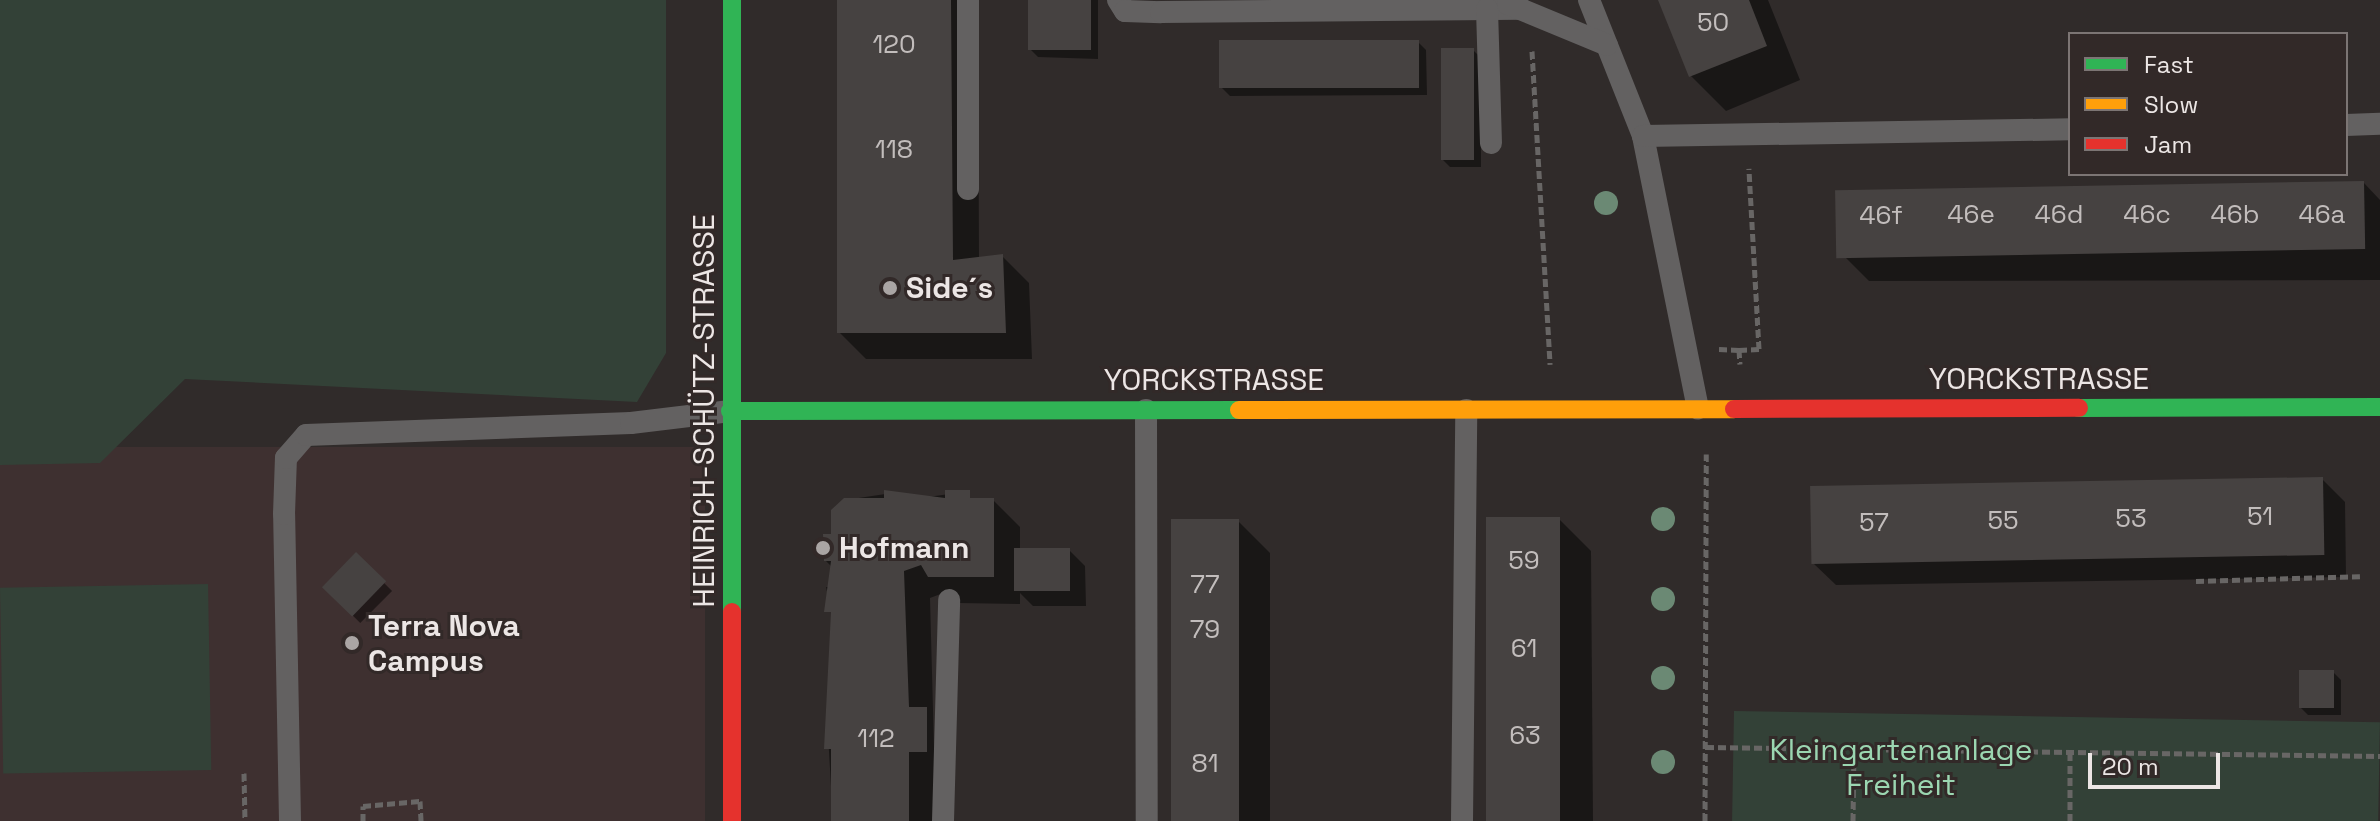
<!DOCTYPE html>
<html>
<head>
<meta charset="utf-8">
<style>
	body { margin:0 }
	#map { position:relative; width:2380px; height:821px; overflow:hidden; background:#302b2a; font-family:"Space Grotesk",sans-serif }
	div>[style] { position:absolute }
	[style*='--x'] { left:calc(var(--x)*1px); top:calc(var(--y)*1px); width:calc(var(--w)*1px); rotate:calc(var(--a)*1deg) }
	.built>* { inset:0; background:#3e3030; transform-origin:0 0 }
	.green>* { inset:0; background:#334137; transform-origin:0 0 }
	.shadow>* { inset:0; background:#0007; transform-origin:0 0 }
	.building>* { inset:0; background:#464241; transform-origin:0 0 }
	.path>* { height:5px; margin-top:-2.5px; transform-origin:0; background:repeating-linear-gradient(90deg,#686665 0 8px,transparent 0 12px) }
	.lane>* { height:22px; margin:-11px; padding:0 11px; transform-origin:11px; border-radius:11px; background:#636161 }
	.fast>* { height:18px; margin:-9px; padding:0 9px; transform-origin:9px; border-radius:9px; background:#30b455 }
	.slow>* { height:18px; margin:-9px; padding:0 9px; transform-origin:9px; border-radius:9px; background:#ff9f0a }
	.jam>* { height:18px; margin:-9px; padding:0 9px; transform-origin:9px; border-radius:9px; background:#e5322d }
	.trees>* { width:24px; height:24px; margin:-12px; border-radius:50%; background:#6b8974 }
	.dots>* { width:22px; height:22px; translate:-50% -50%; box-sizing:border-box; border:4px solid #322928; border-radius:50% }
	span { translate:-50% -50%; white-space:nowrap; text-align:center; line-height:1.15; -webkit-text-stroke:6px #322928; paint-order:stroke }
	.number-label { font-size:26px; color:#c2bdbc }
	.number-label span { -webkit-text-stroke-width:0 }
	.poi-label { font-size:30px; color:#ece6e5; font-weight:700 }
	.left { translate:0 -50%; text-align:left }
	.street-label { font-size:30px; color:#ece6e5 }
	.park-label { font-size:30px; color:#9bd6b1 }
	.legend { position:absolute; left:2068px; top:32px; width:280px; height:144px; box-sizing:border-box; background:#322928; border:2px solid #7c7574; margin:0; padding:10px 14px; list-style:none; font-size:24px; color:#ece6e5 }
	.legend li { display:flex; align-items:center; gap:16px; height:40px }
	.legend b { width:40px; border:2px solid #7c7574 }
	.scale { position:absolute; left:2088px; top:753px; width:132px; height:36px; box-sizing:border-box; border:4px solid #ece6e5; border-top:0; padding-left:10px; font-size:24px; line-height:28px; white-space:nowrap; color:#ece6e5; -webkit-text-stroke:6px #322928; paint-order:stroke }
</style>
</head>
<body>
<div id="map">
	<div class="built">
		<div style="left:705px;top:447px;width:374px;height:705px;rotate:90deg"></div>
	</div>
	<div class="green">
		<div style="clip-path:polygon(0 0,666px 0,666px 353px,637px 402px,185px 379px,100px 463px,0 465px)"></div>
		<div style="left:208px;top:584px;width:186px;height:208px;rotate:89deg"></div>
		<div style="left:1734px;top:711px;width:646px;height:110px;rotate:1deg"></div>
	</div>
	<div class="shadow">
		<div style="clip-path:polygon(839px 0,978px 0,979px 259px,1002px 256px,1029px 283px,1032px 359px,866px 359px,839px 332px)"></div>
		<div style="clip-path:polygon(1030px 0,1098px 0,1098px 59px,1038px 57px,1030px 49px)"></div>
		<div style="clip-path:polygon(1661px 0,1768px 0,1800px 80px,1726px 111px,1691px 76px)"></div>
		<div style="clip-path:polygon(1418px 42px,1426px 50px,1427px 95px,1230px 96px,1222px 88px)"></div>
		<div style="clip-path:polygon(1473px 50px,1481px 58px,1481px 167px,1450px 167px,1442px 159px)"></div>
		<div style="clip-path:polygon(2364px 183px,2380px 200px,2380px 280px,1869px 281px,1837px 249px)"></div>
		<div style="clip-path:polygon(2322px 479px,2345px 502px,2346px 577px,1836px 585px,1813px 563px)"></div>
		<div style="clip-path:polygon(899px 492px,906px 500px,964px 492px,972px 500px,993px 500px,1020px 527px,1020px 550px,1069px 550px,1085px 566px,1086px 606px,1033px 606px,1020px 593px,1020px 604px,958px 603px,946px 592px,930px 598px,936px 821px,833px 821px,827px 717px,833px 618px,826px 587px,833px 587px,833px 568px,826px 561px,845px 500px)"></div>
		<div style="clip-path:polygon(1559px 519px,1591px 551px,1593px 821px,1491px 821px)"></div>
		<div style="clip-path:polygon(1238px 521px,1270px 553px,1270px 821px,1172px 821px)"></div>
		<div style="left:356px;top:555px;width:51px;height:45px;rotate:45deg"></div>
		<div style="clip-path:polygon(2333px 672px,2341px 680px,2341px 715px,2308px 715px,2300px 707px)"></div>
	</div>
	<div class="building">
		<div style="clip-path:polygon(837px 0,951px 0,953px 260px,1003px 254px,1006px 333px,837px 333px)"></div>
		<div style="left:1028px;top:0;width:63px;height:50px"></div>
		<div style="clip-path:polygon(1658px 0,1749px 0,1767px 46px,1689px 77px)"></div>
		<div style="left:1419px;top:40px;width:48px;height:200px;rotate:90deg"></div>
		<div style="left:1474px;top:48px;width:112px;height:33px;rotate:90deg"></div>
		<div style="left:2364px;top:181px;width:68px;height:529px;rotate:89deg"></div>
		<div style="left:2323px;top:477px;width:78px;height:513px;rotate:89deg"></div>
		<div style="clip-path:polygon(884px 490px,945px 498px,945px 490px,970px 490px,970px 498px,994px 498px,994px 577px,928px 577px,921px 565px,904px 571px,909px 707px,927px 707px,927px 752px,909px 752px,909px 821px,831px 821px,831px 749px,824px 749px,831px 612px,824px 612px,831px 561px,824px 561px,823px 534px,831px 534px,831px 510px,844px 498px,884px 498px)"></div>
		<div style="left:1486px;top:517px;width:74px;height:304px"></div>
		<div style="left:1171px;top:519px;width:68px;height:302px"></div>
		<div style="left:1014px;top:548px;width:56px;height:43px"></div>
		<div style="left:356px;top:552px;width:42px;height:49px;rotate:44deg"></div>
		<div style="left:2299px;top:670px;width:35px;height:38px"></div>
	</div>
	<div class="path">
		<div style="--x:1532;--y:51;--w:314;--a:86.7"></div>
		<div style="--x:1719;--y:349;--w:20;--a:3"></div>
		<div style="--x:1739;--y:350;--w:14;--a:86"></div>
		<div style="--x:1739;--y:350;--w:20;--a:-3"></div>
		<div style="--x:1759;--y:349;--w:181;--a:-93.2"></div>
		<div style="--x:2196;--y:581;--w:164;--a:-1.7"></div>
		<div style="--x:1706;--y:747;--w:674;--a:0.77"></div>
		<div style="--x:244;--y:773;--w:48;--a:88.8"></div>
		<div style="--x:363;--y:821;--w:15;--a:-90"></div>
		<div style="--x:363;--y:806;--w:57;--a:-5"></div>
		<div style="--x:420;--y:801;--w:20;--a:87"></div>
		<div style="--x:1705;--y:821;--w:367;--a:-89.8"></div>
		<div style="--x:1853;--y:821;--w:73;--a:-89.2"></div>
		<div style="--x:2070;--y:821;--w:67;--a:-90"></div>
	</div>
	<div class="lane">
		<div style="--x:968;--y:0;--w:189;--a:90"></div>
		<div style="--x:1118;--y:0;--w:13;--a:58"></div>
		<div style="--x:1125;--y:11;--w:36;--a:2"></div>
		<div style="--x:1161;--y:12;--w:360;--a:-0.5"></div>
		<div style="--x:1589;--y:0;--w:146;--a:68.3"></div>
		<div style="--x:1643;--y:136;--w:278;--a:78.6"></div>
		<div style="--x:1508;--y:4;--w:107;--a:22.5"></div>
		<div style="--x:1487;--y:9;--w:134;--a:88.3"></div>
		<div style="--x:2346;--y:125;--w:34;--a:-2"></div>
		<div style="--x:1643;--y:136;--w:427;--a:-0.9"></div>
		<div style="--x:1146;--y:410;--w:411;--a:89.9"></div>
		<div style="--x:290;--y:821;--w:307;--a:-91.1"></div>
		<div style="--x:284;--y:514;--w:56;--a:-88"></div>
		<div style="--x:286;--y:458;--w:30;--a:-49"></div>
		<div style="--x:306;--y:435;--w:325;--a:-2.1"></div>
		<div style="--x:631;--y:423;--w:100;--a:-6.9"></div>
		<div style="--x:943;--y:821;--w:221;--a:-88.4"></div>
		<div style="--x:1462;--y:821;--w:411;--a:-89.4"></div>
	</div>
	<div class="fast">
		<div style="--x:732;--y:0;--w:612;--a:90"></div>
		<div style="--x:2079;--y:408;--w:301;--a:-0.2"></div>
		<div style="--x:730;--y:411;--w:509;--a:-0.11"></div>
	</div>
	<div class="slow">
		<div style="--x:1239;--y:410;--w:495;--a:-0.1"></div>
	</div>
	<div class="jam">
		<div style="--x:1734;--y:409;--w:345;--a:-0.2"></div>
		<div style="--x:732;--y:612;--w:209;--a:90"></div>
	</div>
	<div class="trees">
		<div style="left:1606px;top:203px"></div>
		<div style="left:1663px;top:519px"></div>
		<div style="left:1663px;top:599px"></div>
		<div style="left:1663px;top:678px"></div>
		<div style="left:1663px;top:762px"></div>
	</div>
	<div class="dots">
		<div style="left:890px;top:288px;background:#aaa5a4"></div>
		<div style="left:823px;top:548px;background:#aaa5a4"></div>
		<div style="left:352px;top:643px;background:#aaa5a4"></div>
	</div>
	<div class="number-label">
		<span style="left:1713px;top:23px">50</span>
		<span style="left:894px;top:45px">120</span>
		<span style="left:894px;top:150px">118</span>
		<span style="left:1971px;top:215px">46e</span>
		<span style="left:2059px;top:215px">46d</span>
		<span style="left:2147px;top:215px">46c</span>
		<span style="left:2235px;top:215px">46b</span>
		<span style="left:2322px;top:215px">46a</span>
		<span style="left:1881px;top:216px">46f</span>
		<span style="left:2260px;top:517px">51</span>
		<span style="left:2131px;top:519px">53</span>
		<span style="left:2003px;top:521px">55</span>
		<span style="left:1874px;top:523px">57</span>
		<span style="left:1524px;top:561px">59</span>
		<span style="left:1205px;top:585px">77</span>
		<span style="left:1205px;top:630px">79</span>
		<span style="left:1524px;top:649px">61</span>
		<span style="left:1525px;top:736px">63</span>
		<span style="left:876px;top:739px">112</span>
		<span style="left:1205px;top:764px">81</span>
	</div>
	<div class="poi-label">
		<span class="left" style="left:906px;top:288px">Side´s</span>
		<span class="left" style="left:839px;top:548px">Hofmann</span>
		<span class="left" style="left:368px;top:643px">Terra Nova<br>Campus</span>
	</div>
	<div class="street-label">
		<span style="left:2039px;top:379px">YORCKSTRASSE</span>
		<span style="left:1214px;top:380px">YORCKSTRASSE</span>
		<span style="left:704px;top:411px;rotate:-90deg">HEINRICH-SCHÜTZ-STRASSE</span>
	</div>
	<div class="park-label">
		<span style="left:1901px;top:767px">Kleingartenanlage<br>Freiheit</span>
	</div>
	<ul class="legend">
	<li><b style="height:10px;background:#30b455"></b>Fast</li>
	<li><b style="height:10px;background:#ff9f0a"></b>Slow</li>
	<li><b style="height:10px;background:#e5322d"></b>Jam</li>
	</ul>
	<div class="scale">20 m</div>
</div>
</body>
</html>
